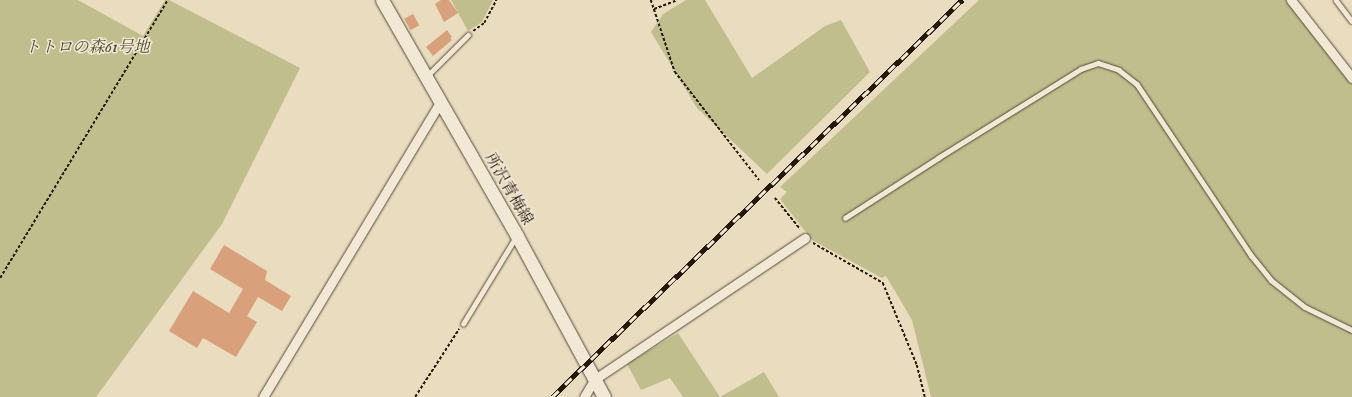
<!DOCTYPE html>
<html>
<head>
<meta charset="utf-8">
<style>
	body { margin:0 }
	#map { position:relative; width:1352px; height:397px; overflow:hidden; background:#eadcbf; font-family:"IM FELL DW Pica","Noto Serif JP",serif }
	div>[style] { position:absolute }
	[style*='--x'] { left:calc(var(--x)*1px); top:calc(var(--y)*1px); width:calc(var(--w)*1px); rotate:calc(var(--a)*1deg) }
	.green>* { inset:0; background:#bfbe8c }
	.building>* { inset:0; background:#d8a07b; transform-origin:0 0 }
	.path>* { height:1.5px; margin-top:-0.75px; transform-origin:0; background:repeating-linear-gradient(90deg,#25190b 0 3px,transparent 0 5px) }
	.roads { filter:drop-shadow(0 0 1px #564a38) drop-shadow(0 0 1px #564a38) }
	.lane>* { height:4.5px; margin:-2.25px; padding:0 2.25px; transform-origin:2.25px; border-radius:2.25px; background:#f1e8d5 }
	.street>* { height:9px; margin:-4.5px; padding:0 4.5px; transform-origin:4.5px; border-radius:4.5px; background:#f1e8d5 }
	.secondary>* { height:13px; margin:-6.5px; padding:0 6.5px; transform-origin:6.5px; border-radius:6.5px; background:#f1e8d5 }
	.rail>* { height:4.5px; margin-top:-2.25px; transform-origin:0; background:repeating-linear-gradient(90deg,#f1e8d5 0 9px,#25190b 0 18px); box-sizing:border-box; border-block:1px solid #25190b }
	span { translate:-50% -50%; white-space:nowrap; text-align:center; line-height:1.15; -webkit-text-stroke:3px #f1e8d5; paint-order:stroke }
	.park-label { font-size:16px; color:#534b32; font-style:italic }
	.street-label { font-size:16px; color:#25190b }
</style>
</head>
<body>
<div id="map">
	<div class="green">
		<div style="clip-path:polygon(0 0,78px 0,143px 36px,165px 0,169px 0,300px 68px,222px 224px,96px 397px,0 397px)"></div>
		<div style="clip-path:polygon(451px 0,493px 0,482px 22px,468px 31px)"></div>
		<div style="clip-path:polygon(686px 0,705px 0,752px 78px,825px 26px,841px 20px,870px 72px,767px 174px,697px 108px,651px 32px,663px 14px)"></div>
		<div style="clip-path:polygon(979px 0,1286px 0,1352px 84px,1352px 397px,931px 397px,912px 320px,886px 276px,882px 278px,812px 240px,780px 199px,787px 192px,780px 187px)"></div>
		<div style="clip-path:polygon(678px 333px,720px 397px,764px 372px,779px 397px,683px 397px,670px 378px,641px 390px,627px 364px)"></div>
	</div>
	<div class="building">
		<div style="clip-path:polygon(441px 0,449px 0,458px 13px,444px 22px,435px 4px)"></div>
		<div style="left:413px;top:14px;width:13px;height:10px;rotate:61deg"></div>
		<div style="clip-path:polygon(447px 30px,452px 37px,450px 38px,452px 40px,433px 56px,426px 47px)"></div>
		<div style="clip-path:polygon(224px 245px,267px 271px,265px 280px,291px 296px,282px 311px,258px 297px,247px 316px,257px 322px,236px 357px,203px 338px,197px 348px,169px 331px,193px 291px,229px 313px,243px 289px,210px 269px)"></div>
	</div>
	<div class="path">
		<div style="--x:651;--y:0;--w:76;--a:71.6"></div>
		<div style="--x:675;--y:72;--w:137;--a:52.1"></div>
		<div style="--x:654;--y:9;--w:25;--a:-21"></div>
		<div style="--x:473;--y:31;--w:14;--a:-36"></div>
		<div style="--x:484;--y:23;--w:26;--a:-62"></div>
		<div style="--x:775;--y:198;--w:40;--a:51"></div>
		<div style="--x:813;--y:243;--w:81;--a:29.7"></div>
		<div style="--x:883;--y:283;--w:89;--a:67.5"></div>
		<div style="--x:917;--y:365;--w:33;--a:76"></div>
		<div style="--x:0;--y:278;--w:325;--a:-58.9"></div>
		<div style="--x:415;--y:397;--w:81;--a:-57.1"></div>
	</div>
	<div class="roads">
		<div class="lane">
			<div style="--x:1336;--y:0;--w:26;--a:53"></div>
			<div style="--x:427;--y:76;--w:58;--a:-45"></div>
			<div style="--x:845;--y:218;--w:111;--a:-32.8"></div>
			<div style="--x:938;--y:158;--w:168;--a:-31.9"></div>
			<div style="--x:1081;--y:69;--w:18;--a:-19"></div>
			<div style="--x:1098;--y:63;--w:22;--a:18"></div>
			<div style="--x:1119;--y:70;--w:23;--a:38"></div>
			<div style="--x:1137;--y:84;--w:206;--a:56.3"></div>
			<div style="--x:1251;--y:255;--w:32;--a:51"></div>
			<div style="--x:1271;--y:280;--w:43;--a:38.5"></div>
			<div style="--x:1305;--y:307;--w:52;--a:26.1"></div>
			<div style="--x:463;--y:324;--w:102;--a:-58.7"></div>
		</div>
		<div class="street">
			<div style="--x:1291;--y:0;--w:99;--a:52"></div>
			<div style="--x:263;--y:397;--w:343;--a:-59"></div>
			<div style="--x:584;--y:397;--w:21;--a:-59"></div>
			<div style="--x:595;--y:379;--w:253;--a:-33.9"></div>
		</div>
		<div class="secondary">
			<div style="--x:382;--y:0;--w:272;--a:60.2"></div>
			<div style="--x:517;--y:236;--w:183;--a:61.6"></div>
		</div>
	</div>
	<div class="rail">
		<div style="--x:552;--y:397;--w:571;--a:-44.08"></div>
	</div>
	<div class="park-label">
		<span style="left:87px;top:47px">トトロの森61号地</span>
	</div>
	<div class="street-label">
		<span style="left:509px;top:189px;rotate:60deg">所沢青梅線</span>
	</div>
</div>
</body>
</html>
